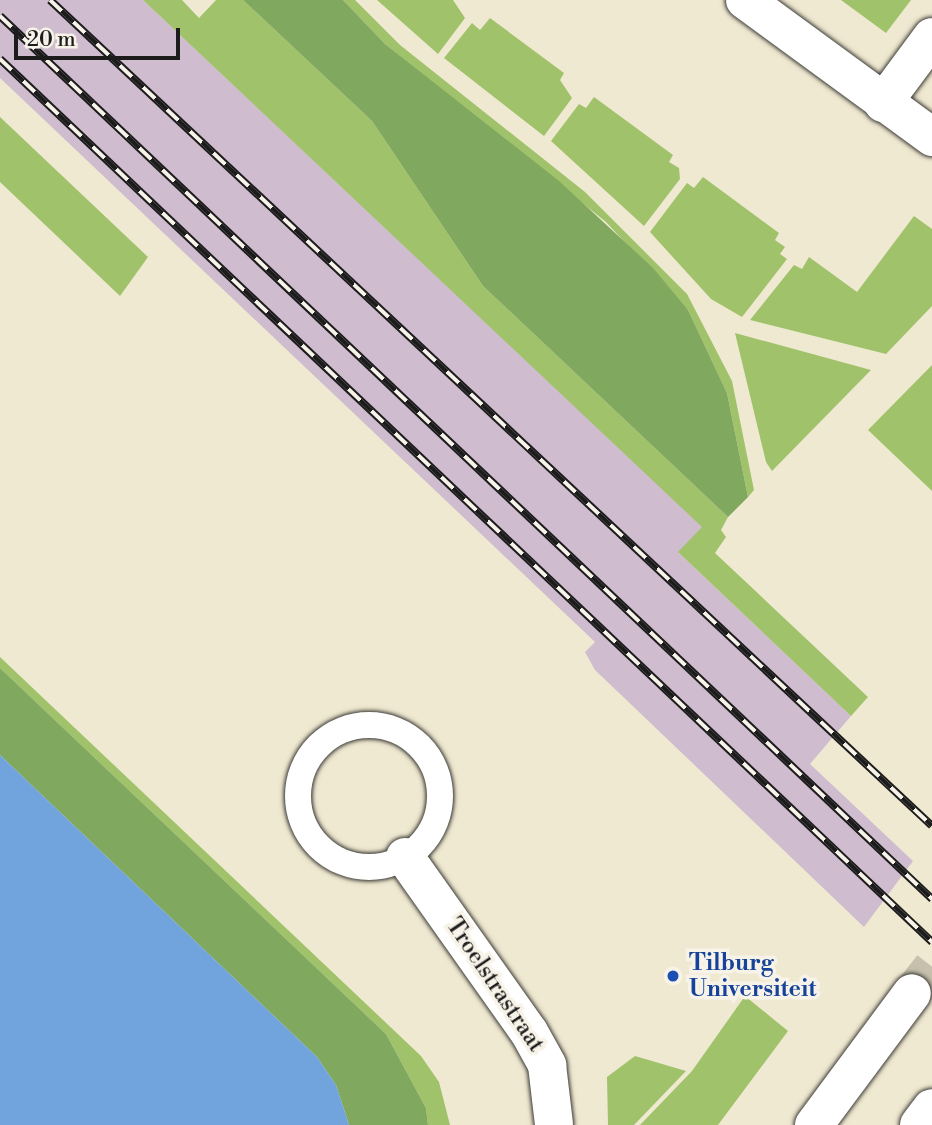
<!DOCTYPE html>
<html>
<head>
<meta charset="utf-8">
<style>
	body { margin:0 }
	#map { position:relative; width:932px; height:1125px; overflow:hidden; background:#f0e9d1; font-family:"Libre Bodoni",serif }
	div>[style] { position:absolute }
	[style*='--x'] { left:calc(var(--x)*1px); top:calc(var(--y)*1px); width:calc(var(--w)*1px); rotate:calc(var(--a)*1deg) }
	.industrial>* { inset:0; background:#cfbdcf }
	.green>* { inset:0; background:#a0c26b }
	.forest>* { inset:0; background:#80a85f }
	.water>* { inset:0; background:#71a4dd }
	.tertiary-tunnel>* { height:38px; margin-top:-19px; transform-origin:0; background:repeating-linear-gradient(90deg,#c6c0ad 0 38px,transparent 0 57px) }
	.roads { filter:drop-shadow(0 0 2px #3c3b37) drop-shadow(0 0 2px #3c3b37) }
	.service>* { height:26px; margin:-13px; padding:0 13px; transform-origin:13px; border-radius:13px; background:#fff }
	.service>.ring { margin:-13px; padding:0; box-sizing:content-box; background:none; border:26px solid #fff; border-radius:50% }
	.minor>* { height:38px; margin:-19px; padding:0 19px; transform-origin:19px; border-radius:19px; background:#fff }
	.tertiary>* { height:38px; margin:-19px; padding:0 19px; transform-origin:19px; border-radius:19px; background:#fff }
	.rail>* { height:8px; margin-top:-4px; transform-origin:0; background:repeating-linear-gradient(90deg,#f7f3e8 0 16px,#1c1c1c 0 32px); box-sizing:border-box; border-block:2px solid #1c1c1c }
	.dots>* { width:19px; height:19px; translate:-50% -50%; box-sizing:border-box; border:4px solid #f7f3e8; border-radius:50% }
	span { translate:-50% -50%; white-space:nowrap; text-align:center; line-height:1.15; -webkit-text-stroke:7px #f7f3e8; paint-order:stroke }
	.transit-label { font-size:23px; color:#164399; font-weight:700 }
	.left { translate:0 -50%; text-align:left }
	.street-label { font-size:23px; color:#1c1c1c }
	.scale { position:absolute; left:14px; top:28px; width:166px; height:32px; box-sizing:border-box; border:4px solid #1c1c1c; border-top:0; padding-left:9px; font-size:21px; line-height:24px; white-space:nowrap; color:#1c1c1c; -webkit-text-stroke:5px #f7f3e8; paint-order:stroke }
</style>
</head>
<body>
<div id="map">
	<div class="industrial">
		<div style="clip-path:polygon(0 0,143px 0,703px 527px,679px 553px,851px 716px,810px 764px,913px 861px,864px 927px,595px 670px,585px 652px,595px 642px,0 78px)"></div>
	</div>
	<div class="green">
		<div style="clip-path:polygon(143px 0,182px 0,199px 18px,216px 0,243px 0,372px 121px,483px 286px,728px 517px,721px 530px,726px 537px,715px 553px,868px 697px,851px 716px,678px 552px,702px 527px)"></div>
		<div style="clip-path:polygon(343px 0,355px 0,400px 45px,585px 192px,687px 294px,732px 381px,754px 490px,748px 497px,727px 393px,688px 310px,606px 222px,385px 44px)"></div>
		<div style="clip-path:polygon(377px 0,453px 0,465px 18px,438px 54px)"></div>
		<div style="clip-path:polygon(841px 0,911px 0,886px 33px)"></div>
		<div style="clip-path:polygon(490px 18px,564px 73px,560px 80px,572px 98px,544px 136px,444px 58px,472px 23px,480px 30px)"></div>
		<div style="clip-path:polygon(594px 97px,673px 155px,669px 162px,679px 168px,680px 179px,644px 226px,551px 141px,579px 104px,586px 108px)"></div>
		<div style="clip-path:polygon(0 117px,148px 257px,120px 296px,0 182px)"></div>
		<div style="clip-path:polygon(703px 177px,779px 233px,775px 240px,785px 247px,780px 254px,787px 259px,742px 317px,711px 299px,650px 232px,687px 183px,694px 188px)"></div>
		<div style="clip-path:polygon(914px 216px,932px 229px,932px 306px,886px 354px,750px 320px,794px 265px,802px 269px,809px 257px,857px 292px)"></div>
		<div style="clip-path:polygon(735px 333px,871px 370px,772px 471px,766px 462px)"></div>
		<div style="clip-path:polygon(932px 365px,932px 491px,868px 430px)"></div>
		<div style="clip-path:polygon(0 657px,421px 1056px,439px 1082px,450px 1125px,428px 1125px,426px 1108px,386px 1034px,0 668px)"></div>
		<div style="clip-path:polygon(745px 996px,788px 1031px,718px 1125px,640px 1125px,692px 1071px)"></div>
		<div style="clip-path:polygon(635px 1056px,686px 1071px,634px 1125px,608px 1125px,607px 1077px)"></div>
	</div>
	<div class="forest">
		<div style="clip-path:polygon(243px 0,343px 0,385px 44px,559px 181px,653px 268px,688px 310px,727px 393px,748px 497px,728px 517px,483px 286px,372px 121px)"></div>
		<div style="clip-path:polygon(0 668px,386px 1034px,426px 1108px,428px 1125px,349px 1125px,336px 1085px,317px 1057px,0 755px)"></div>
	</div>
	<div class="water">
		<div style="clip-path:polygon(0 755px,317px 1057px,336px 1085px,349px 1125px,0 1125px)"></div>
	</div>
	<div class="tertiary-tunnel">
		<div style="--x:912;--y:993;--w:33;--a:-52"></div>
	</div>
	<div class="roads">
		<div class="service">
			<div class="ring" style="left:298px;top:725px;width:116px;height:116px"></div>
		</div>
		<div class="minor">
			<div style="--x:745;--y:0;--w:232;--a:36.2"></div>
			<div style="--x:883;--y:103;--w:82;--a:-53.4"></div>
			<div style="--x:405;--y:857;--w:214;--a:54.7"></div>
			<div style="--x:529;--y:1032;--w:38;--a:61"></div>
			<div style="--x:547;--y:1065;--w:60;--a:83.3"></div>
		</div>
		<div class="tertiary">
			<div style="--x:814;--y:1125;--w:164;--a:-53.4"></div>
			<div style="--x:919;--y:1125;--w:21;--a:-53"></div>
		</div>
	</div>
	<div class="rail">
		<div style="--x:50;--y:0;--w:1208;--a:43.12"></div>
		<div style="--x:0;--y:16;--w:1284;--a:43.45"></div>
		<div style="--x:0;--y:59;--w:1284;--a:43.45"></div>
	</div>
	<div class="dots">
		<div style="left:673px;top:976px;background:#1a4fb4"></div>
	</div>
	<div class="transit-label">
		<span class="left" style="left:689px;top:976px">Tilburg<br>Universiteit</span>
	</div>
	<div class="street-label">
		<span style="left:495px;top:985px;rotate:56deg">Troelstrastraat</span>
	</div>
	<div class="scale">20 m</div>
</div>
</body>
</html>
